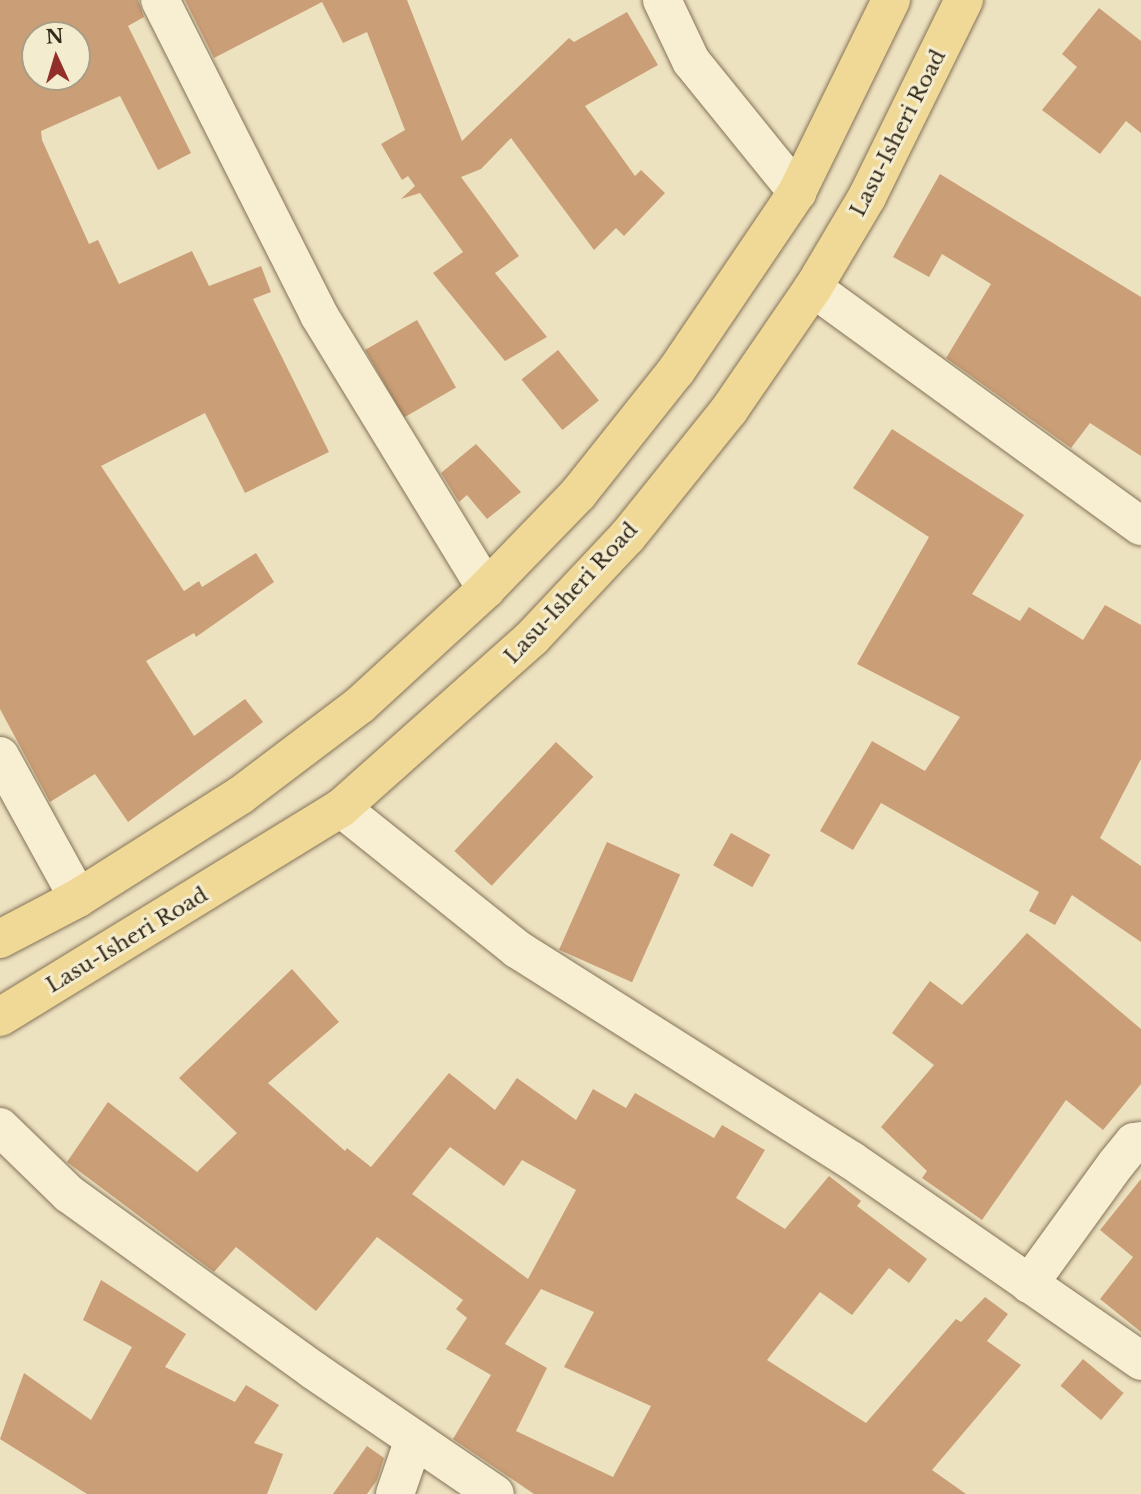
<!DOCTYPE html>
<html>
<head>
<meta charset="utf-8">
<style>
	body { margin:0 }
	#map { position:relative; width:1141px; height:1494px; overflow:hidden; background:#ede2c0; font-family:"Libre Baskerville",serif }
	div>[style] { position:absolute }
	[style*='--x'] { left:calc(var(--x)*1px); top:calc(var(--y)*1px); width:calc(var(--w)*1px); rotate:calc(var(--a)*1deg) }
	.building>* { inset:0; background:#ca9e76; transform-origin:0 0 }
	.roads { filter:drop-shadow(0 0 2px #857358) drop-shadow(0 0 2px #857358) }
	.minor>* { height:38px; margin:-19px; padding:0 19px; transform-origin:19px; border-radius:19px; background:#f8efd3 }
	.major>* { height:38px; margin:-19px; padding:0 19px; transform-origin:19px; border-radius:19px; background:#f0d997 }
	span { translate:-50% -50%; white-space:nowrap; text-align:center; line-height:1.15; -webkit-text-stroke:6px #f4eccf; paint-order:stroke }
	.street-label { font-size:21px; color:#352a1c }
	.north { position:absolute; left:21px; top:21px; width:70px; height:70px; box-sizing:border-box; background:#f4eccf; border:2px solid #a89e87; border-radius:50%; rotate:356deg; font-size:19px; font-weight:700; line-height:28px; text-align:center; color:#352a1c }
	.north::after { content:''; display:block; margin:auto; width:24px; height:32px; background:#932f2a; clip-path:polygon(50% 0,100% 100%,50% 72%,0 100%) }
</style>
</head>
<body>
<div id="map">
	<div class="building">
		<div style="clip-path:polygon(evenodd,0 0,138px 0,144px 17px,128px 26px,191px 153px,158px 170px,120px 96px,41px 131px,42px 140px,89px 244px,98px 240px,119px 284px,192px 251px,209px 286px,261px 266px,271px 292px,253px 299px,329px 452px,245px 493px,205px 413px,101px 466px,184px 591px,199px 581px,202px 587px,256px 553px,274px 582px,196px 637px,194px 633px,146px 661px,194px 736px,245px 699px,263px 722px,128px 822px,95px 774px,50px 802px,0 709px,0 0,35px 35px,77px 35px,77px 77px,35px 77px,35px 35px)"></div>
		<div style="clip-path:polygon(185px 0,407px 0,462px 141px,569px 38px,574px 42px,627px 12px,658px 65px,585px 106px,635px 176px,641px 170px,665px 193px,624px 236px,616px 228px,594px 250px,511px 138px,481px 169px,461px 177px,519px 256px,495px 273px,547px 337px,505px 361px,433px 273px,463px 252px,420px 193px,401px 199px,415px 186px,408px 176px,402px 180px,381px 144px,405px 130px,367px 32px,343px 43px,322px 2px,214px 58px)"></div>
		<div style="clip-path:polygon(1099px 8px,1141px 41px,1141px 133px,1126px 121px,1100px 154px,1042px 110px,1077px 67px,1062px 54px)"></div>
		<div style="clip-path:polygon(940px 174px,1141px 297px,1141px 456px,1090px 423px,1071px 448px,946px 358px,991px 284px,942px 254px,929px 277px,893px 257px)"></div>
		<div style="left:417px;top:320px;width:78px;height:60px;rotate:60deg"></div>
		<div style="left:558px;top:350px;width:65px;height:47px;rotate:51deg"></div>
		<div style="clip-path:polygon(892px 429px,1024px 515px,972px 594px,1020px 621px,1029px 607px,1083px 640px,1105px 605px,1141px 625px,1141px 759px,1100px 838px,1141px 866px,1141px 942px,1072px 895px,1055px 925px,1029px 911px,1039px 892px,881px 803px,853px 850px,820px 831px,872px 741px,925px 771px,960px 717px,857px 664px,929px 537px,853px 488px)"></div>
		<div style="clip-path:polygon(476px 444px,521px 492px,487px 519px,467px 495px,459px 502px,441px 473px)"></div>
		<div style="left:556px;top:742px;width:51px;height:149px;rotate:43deg"></div>
		<div style="left:731px;top:833px;width:45px;height:37px;rotate:29deg"></div>
		<div style="left:607px;top:842px;width:80px;height:118px;rotate:24deg"></div>
		<div style="clip-path:polygon(1027px 933px,1141px 1029px,1141px 1084px,1103px 1130px,1066px 1100px,982px 1220px,922px 1178px,927px 1171px,881px 1127px,934px 1065px,892px 1033px,930px 981px,962px 1005px)"></div>
		<div style="clip-path:polygon(evenodd,292px 969px,339px 1022px,268px 1083px,345px 1151px,347px 1148px,371px 1167px,449px 1073px,495px 1110px,517px 1078px,576px 1120px,593px 1089px,626px 1108px,635px 1093px,714px 1138px,722px 1125px,765px 1150px,736px 1198px,785px 1229px,829px 1176px,861px 1201px,857px 1206px,927px 1259px,909px 1283px,889px 1268px,852px 1315px,820px 1292px,767px 1360px,866px 1423px,956px 1319px,961px 1322px,985px 1297px,1008px 1314px,987px 1341px,1021px 1365px,932px 1470px,966px 1494px,534px 1494px,453px 1439px,491px 1375px,446px 1349px,467px 1318px,456px 1309px,463px 1300px,377px 1237px,316px 1311px,236px 1247px,214px 1272px,67px 1162px,108px 1102px,197px 1172px,237px 1133px,179px 1078px,292px 969px,450px 1147px,504px 1186px,522px 1160px,576px 1190px,528px 1279px,412px 1194px,450px 1147px,292px 969px,541px 1289px,594px 1312px,564px 1367px,651px 1406px,613px 1477px,516px 1431px,547px 1368px,505px 1344px,541px 1289px)"></div>
		<div style="clip-path:polygon(1141px 1179px,1141px 1332px,1100px 1299px,1133px 1257px,1100px 1230px)"></div>
		<div style="clip-path:polygon(101px 1280px,186px 1334px,165px 1367px,235px 1402px,246px 1385px,279px 1405px,254px 1443px,283px 1454px,267px 1494px,87px 1494px,0 1439px,24px 1373px,91px 1420px,132px 1347px,83px 1320px)"></div>
		<div style="left:1083px;top:1359px;width:53px;height:35px;rotate:40deg"></div>
		<div style="clip-path:polygon(367px 1446px,384px 1458px,377px 1480px,367px 1494px,333px 1494px)"></div>
	</div>
	<div class="roads">
		<div class="minor">
			<div style="--x:160;--y:0;--w:353;--a:63.2"></div>
			<div style="--x:319;--y:315;--w:321;--a:58.6"></div>
			<div style="--x:662;--y:0;--w:68;--a:64.6"></div>
			<div style="--x:691;--y:61;--w:169;--a:51"></div>
			<div style="--x:813;--y:288;--w:405;--a:36"></div>
			<div style="--x:0;--y:756;--w:162;--a:61.2"></div>
			<div style="--x:341;--y:808;--w:226;--a:38.7"></div>
			<div style="--x:517;--y:949;--w:395;--a:32.3"></div>
			<div style="--x:851;--y:1160;--w:353;--a:34.7"></div>
			<div style="--x:0;--y:1127;--w:96;--a:44.2"></div>
			<div style="--x:69;--y:1194;--w:301;--a:35.8"></div>
			<div style="--x:313;--y:1370;--w:220;--a:34.3"></div>
			<div style="--x:1029;--y:1284;--w:148;--a:-54.1"></div>
			<div style="--x:1116;--y:1164;--w:28;--a:-51"></div>
			<div style="--x:1134;--y:1142;--w:7;--a:-8"></div>
			<div style="--x:395;--y:1494;--w:58;--a:-70.9"></div>
		</div>
		<div class="major">
			<div style="--x:0;--y:939;--w:88;--a:-27.7"></div>
			<div style="--x:78;--y:898;--w:193;--a:-32.3"></div>
			<div style="--x:241;--y:795;--w:149;--a:-37.1"></div>
			<div style="--x:360;--y:705;--w:171;--a:-42.6"></div>
			<div style="--x:486;--y:589;--w:132;--a:-45.9"></div>
			<div style="--x:578;--y:494;--w:157;--a:-51.5"></div>
			<div style="--x:676;--y:371;--w:216;--a:-55.9"></div>
			<div style="--x:797;--y:192;--w:214;--a:-63.9"></div>
			<div style="--x:0;--y:1017;--w:400;--a:-31.5"></div>
			<div style="--x:341;--y:808;--w:256;--a:-41.7"></div>
			<div style="--x:532;--y:638;--w:139;--a:-46.8"></div>
			<div style="--x:627;--y:537;--w:163;--a:-51.2"></div>
			<div style="--x:729;--y:410;--w:148;--a:-55.5"></div>
			<div style="--x:813;--y:288;--w:106;--a:-59.3"></div>
			<div style="--x:867;--y:197;--w:220;--a:-63.8"></div>
		</div>
	</div>
	<div class="street-label">
		<span style="left:898px;top:133px;rotate:-63deg">Lasu-Isheri Road</span>
		<span style="left:571px;top:593px;rotate:-47deg">Lasu-Isheri Road</span>
		<span style="left:127px;top:940px;rotate:-31deg">Lasu-Isheri Road</span>
	</div>
	<div class="north">N</div>
</div>
</body>
</html>
